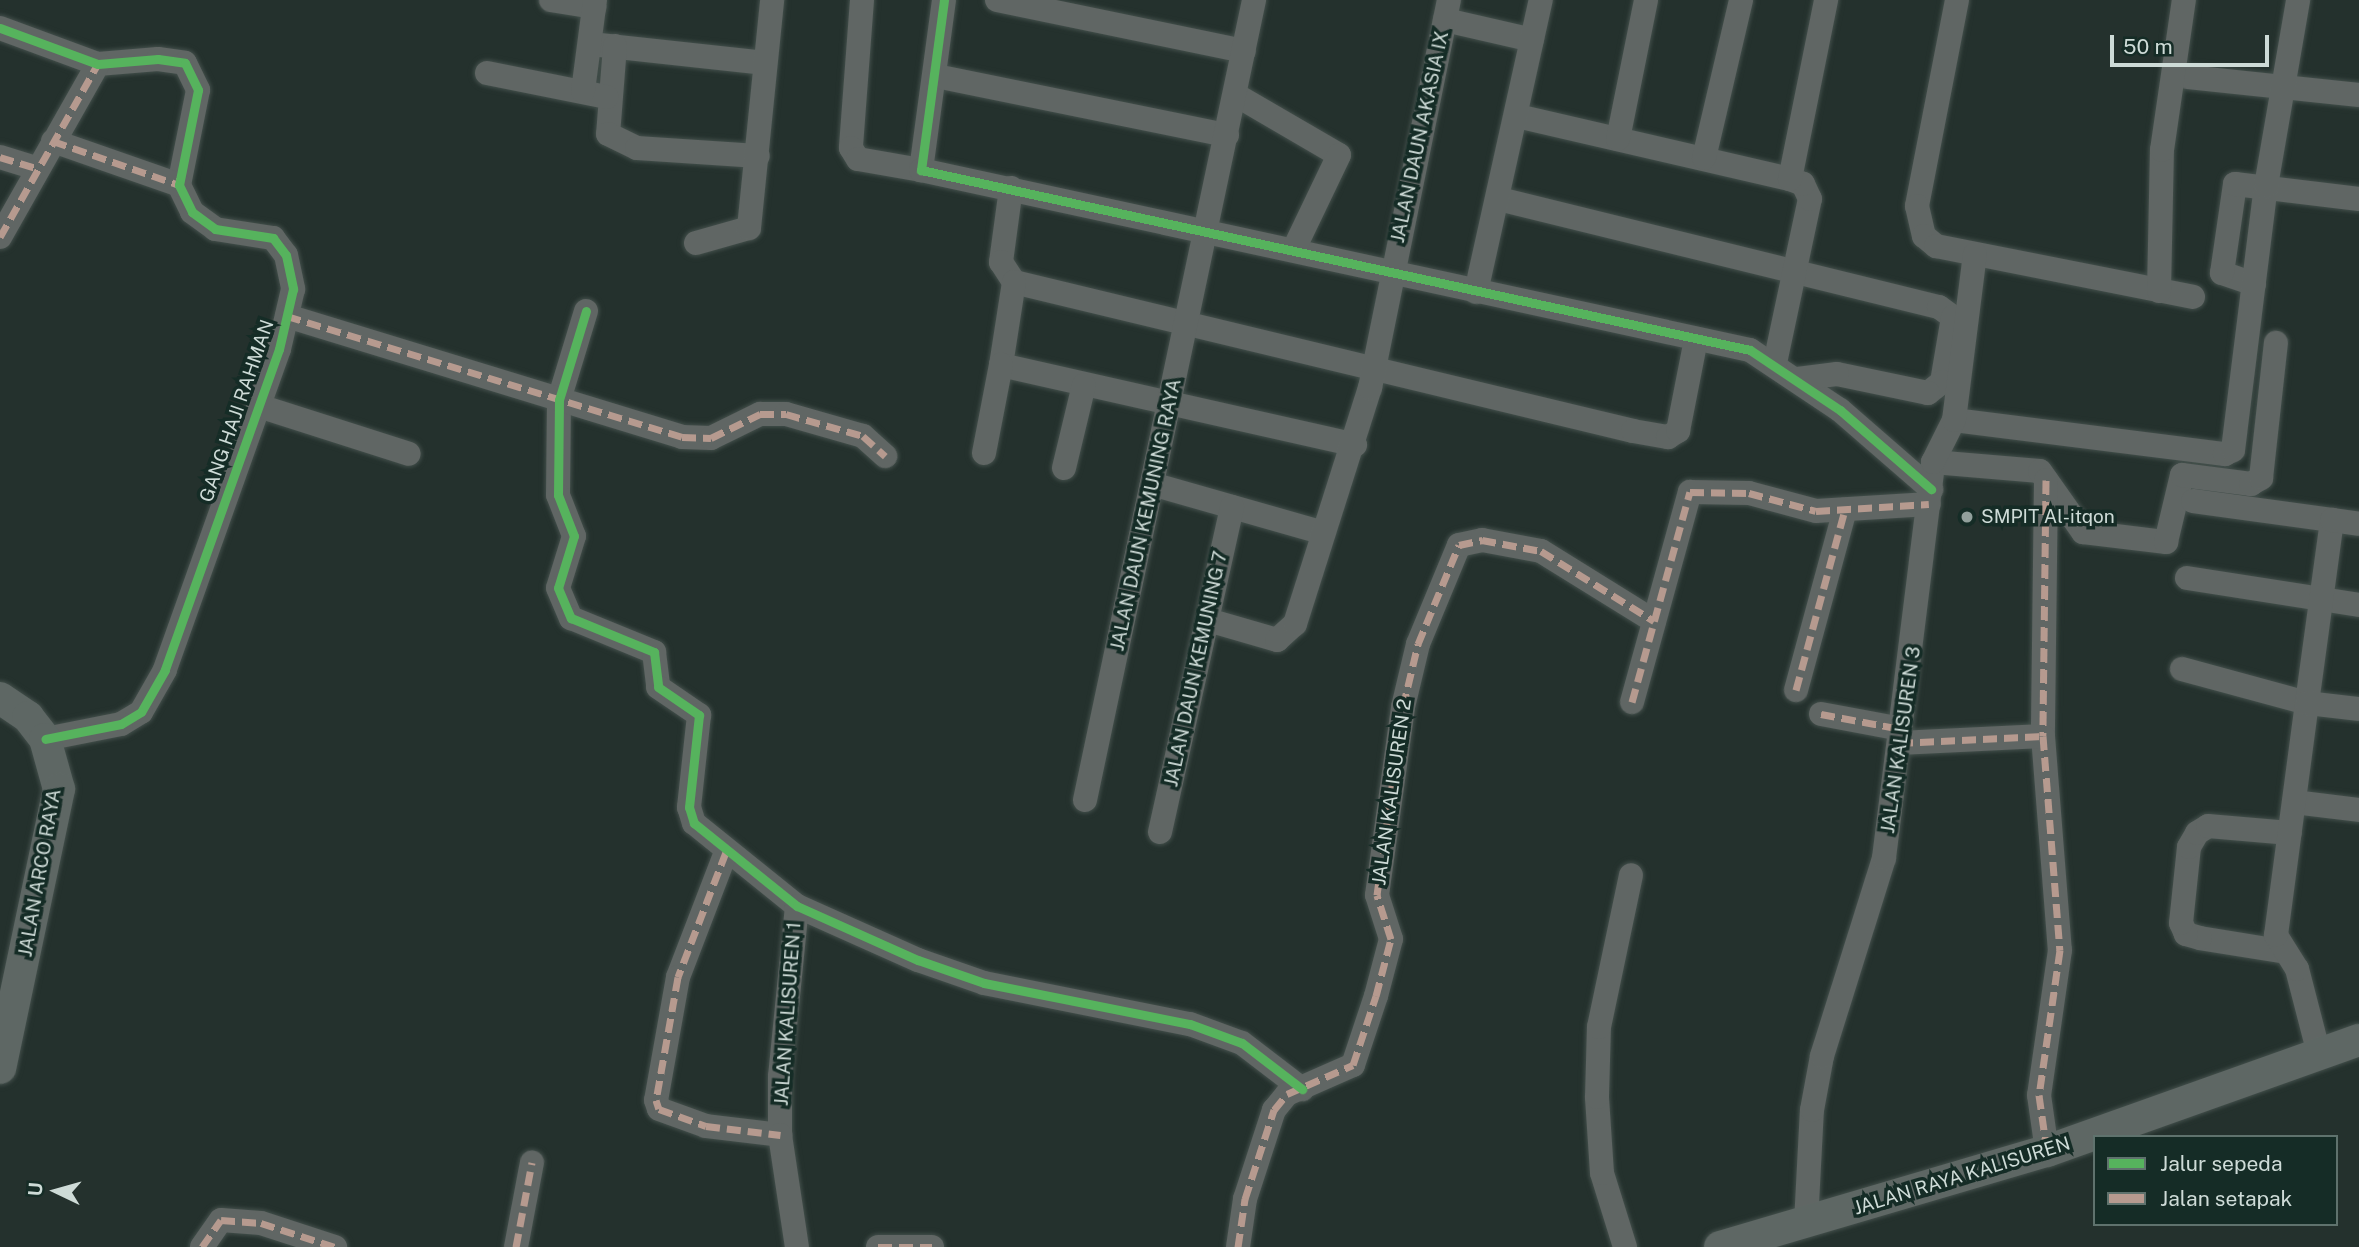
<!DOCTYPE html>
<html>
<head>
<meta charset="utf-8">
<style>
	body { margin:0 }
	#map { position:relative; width:2359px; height:1247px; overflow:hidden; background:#24312d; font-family:"Public Sans",sans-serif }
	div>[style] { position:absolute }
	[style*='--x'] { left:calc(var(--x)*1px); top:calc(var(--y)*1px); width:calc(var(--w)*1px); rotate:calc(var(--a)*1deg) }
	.roads { filter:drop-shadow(0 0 2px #434f4b) drop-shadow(0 0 2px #434f4b) }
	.minor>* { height:24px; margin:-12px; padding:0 12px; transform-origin:12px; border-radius:12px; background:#606664 }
	.major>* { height:32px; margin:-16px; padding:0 16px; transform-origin:16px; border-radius:16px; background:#5e6764 }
	.quiet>* { height:7px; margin-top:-3.5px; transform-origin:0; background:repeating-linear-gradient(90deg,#b69a8f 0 14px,transparent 0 21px) }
	.cycleway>* { height:9px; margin:-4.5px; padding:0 4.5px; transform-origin:4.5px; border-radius:4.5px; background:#56b35d }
	.dots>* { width:19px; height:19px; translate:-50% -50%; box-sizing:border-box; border:4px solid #152c26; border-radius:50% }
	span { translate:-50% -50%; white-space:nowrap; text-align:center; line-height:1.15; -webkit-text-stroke:7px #152c26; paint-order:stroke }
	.street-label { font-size:19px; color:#cedbd7 }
	.poi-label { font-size:19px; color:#cedbd7 }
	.left { translate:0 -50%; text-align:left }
	.legend { position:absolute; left:2093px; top:1135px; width:245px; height:91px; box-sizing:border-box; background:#152c26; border:2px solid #5f726d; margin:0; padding:9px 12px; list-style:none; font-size:21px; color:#cedbd7 }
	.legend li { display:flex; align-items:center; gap:14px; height:35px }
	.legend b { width:35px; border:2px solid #5f726d }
	.north { position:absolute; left:21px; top:1156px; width:70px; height:70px; -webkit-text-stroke:5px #152c26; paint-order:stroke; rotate:275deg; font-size:19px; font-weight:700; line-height:28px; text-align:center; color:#cedbd7 }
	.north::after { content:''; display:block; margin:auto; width:24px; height:32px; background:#cedbd7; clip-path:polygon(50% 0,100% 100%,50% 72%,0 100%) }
	.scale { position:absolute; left:2110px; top:35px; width:159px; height:32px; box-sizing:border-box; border:4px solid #cedbd7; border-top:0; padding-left:9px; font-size:21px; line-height:24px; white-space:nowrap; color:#cedbd7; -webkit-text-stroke:5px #152c26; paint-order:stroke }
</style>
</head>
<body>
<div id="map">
	<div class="roads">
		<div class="minor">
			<div style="--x:551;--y:0;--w:44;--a:9.2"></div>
			<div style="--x:862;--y:0;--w:148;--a:94.3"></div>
			<div style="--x:851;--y:148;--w:13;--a:58"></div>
			<div style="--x:858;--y:159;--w:64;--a:9.9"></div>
			<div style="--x:944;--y:0;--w:172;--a:97.7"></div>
			<div style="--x:921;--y:170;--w:848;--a:12.25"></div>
			<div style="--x:1750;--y:350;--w:108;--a:33.7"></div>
			<div style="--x:1840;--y:410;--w:121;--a:41"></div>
			<div style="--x:997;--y:0;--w:252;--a:11.7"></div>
			<div style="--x:1957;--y:0;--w:210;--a:101"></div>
			<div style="--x:1917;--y:206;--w:31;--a:77"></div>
			<div style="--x:1924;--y:236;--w:16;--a:40"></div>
			<div style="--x:1936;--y:246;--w:262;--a:11.2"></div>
			<div style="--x:1445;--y:20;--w:89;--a:12.9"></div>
			<div style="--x:0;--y:28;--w:104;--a:20.2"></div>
			<div style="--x:98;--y:64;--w:60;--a:-4.8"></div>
			<div style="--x:158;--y:59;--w:27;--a:8"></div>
			<div style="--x:185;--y:63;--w:30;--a:64"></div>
			<div style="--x:198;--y:90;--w:97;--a:101.3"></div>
			<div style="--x:179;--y:185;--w:30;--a:64"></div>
			<div style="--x:192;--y:212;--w:29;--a:36"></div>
			<div style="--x:215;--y:229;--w:59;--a:8.8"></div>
			<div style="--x:273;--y:238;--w:21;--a:53"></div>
			<div style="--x:286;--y:255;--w:35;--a:78"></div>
			<div style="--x:293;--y:289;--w:62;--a:103.1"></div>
			<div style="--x:279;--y:349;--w:341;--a:109.6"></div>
			<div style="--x:165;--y:670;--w:48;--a:119.7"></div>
			<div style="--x:141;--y:712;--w:23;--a:149"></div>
			<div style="--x:121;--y:724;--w:77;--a:168.8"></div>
			<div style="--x:591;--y:44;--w:175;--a:6.2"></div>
			<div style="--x:615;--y:46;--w:88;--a:94.5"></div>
			<div style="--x:608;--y:134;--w:32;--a:26"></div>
			<div style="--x:637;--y:148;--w:121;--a:3.8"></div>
			<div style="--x:487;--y:73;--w:122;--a:11.3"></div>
			<div style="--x:936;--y:76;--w:297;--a:11.5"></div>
			<div style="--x:2188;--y:77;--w:172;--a:6"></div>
			<div style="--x:583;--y:91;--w:92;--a:-82.5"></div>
			<div style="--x:1236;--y:95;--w:119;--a:30.2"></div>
			<div style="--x:1339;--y:155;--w:104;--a:115.6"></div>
			<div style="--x:1517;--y:116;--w:280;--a:13"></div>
			<div style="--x:1618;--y:139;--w:142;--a:-78.6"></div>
			<div style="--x:53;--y:141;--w:133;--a:19.2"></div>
			<div style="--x:0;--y:157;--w:39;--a:17"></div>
			<div style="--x:1704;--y:158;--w:162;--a:-76.8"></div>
			<div style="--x:1011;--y:188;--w:75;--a:97.7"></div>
			<div style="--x:1001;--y:262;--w:24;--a:57"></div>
			<div style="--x:1014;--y:282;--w:637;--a:13.53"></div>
			<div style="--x:1633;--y:431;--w:36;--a:10"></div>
			<div style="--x:1668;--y:437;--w:12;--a:-31"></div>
			<div style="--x:1678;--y:431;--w:94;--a:-78.9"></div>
			<div style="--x:1499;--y:199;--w:453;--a:13.8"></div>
			<div style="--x:1939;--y:307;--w:17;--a:36"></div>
			<div style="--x:1953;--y:317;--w:66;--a:99.6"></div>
			<div style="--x:1942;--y:382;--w:18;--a:142"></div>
			<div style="--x:1928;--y:393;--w:93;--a:-168.2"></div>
			<div style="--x:1837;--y:374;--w:40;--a:172.9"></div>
			<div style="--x:0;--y:237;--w:199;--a:-60.5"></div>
			<div style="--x:696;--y:243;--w:55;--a:-15.8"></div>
			<div style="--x:749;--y:228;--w:229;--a:-84.2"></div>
			<div style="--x:1014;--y:282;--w:84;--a:98.9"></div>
			<div style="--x:1001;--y:365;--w:363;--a:12.7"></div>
			<div style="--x:2254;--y:284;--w:34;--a:-161"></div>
			<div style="--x:2222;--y:273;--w:90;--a:-81.7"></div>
			<div style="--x:2235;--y:184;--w:125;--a:6.9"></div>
			<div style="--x:2159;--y:291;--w:141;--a:-88.8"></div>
			<div style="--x:2162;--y:150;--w:152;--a:-81.7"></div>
			<div style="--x:1476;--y:292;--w:299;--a:-77.5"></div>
			<div style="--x:586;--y:311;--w:93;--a:106.9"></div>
			<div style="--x:559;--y:400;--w:95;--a:90.6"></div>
			<div style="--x:558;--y:495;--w:44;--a:68.7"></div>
			<div style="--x:574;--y:536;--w:54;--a:107.1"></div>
			<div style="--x:558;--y:588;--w:33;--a:67"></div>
			<div style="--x:571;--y:618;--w:90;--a:22.3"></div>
			<div style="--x:654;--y:652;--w:35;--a:83"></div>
			<div style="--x:658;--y:687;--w:50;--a:34.3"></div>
			<div style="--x:699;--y:715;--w:93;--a:96.2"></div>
			<div style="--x:689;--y:807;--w:17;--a:73"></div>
			<div style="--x:694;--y:823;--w:132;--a:38.9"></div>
			<div style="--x:797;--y:906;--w:133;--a:24.1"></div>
			<div style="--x:918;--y:960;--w:70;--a:19.2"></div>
			<div style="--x:984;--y:983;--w:210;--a:11.3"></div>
			<div style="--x:1190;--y:1024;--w:55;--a:20.1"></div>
			<div style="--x:1242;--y:1043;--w:76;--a:37.5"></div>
			<div style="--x:287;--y:316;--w:413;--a:17"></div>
			<div style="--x:682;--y:437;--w:29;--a:2"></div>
			<div style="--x:711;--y:438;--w:55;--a:-26.1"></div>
			<div style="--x:760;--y:414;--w:26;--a:0"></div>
			<div style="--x:786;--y:414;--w:80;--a:15.9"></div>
			<div style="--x:863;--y:436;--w:30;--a:42"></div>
			<div style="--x:1775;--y:363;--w:168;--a:-78"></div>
			<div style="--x:1810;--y:199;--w:17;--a:-115"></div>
			<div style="--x:1803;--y:184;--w:14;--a:-159"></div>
			<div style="--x:1790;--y:179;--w:183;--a:-78.6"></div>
			<div style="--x:259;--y:406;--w:157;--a:17.7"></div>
			<div style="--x:1954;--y:420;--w:273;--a:7.2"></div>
			<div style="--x:2225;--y:454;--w:9;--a:-27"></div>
			<div style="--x:2233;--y:450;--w:266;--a:-82.9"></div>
			<div style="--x:2266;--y:186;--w:189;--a:-80.2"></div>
			<div style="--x:984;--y:453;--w:90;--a:-79.1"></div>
			<div style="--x:1933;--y:462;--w:107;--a:4.8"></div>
			<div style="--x:2040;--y:471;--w:75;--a:54.8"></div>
			<div style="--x:2083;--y:532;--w:84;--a:6.9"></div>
			<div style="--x:2166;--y:542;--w:69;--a:-76.6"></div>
			<div style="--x:2182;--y:475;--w:70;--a:7.4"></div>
			<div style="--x:2251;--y:484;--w:12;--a:-31"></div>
			<div style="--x:2261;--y:478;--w:136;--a:-83.7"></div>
			<div style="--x:1064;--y:468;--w:85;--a:-76.5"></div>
			<div style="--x:2046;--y:480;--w:256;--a:90.7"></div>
			<div style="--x:2043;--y:736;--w:215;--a:85.5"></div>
			<div style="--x:2060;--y:950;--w:147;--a:98.2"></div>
			<div style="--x:2039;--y:1095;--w:57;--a:81.9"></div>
			<div style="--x:1152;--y:484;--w:175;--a:15.9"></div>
			<div style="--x:2193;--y:501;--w:140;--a:7.8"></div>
			<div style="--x:2187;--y:578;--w:174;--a:8.9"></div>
			<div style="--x:1208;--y:620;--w:72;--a:16.2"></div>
			<div style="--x:1277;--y:640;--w:24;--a:-42"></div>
			<div style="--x:1295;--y:624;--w:248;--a:-72.4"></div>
			<div style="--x:1370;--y:388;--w:396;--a:-78.5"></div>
			<div style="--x:2182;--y:669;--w:130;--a:15.2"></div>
			<div style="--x:2307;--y:703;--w:185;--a:-82.2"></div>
			<div style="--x:2332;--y:520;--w:27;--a:8"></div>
			<div style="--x:1796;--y:690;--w:187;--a:-74.8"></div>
			<div style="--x:1632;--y:702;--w:218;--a:-74.6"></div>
			<div style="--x:1690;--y:492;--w:59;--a:1"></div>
			<div style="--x:1749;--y:493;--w:69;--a:15"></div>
			<div style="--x:1816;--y:511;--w:113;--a:-3.5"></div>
			<div style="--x:1821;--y:714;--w:81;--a:10.6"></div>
			<div style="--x:1899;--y:743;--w:144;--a:-2.8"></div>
			<div style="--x:1085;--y:800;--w:818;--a:-78.07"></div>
			<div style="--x:2294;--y:802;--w:65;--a:7"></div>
			<div style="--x:1160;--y:832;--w:333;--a:-77.5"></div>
			<div style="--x:726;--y:852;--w:134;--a:111"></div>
			<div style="--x:678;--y:977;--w:125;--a:100.1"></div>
			<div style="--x:656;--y:1100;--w:9;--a:72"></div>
			<div style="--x:659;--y:1109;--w:50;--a:19.9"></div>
			<div style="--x:706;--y:1126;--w:75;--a:6.9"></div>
			<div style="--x:797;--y:906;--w:171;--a:95.7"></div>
			<div style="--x:780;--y:1076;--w:59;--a:90"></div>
			<div style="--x:780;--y:1135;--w:113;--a:81.4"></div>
			<div style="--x:2280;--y:951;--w:81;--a:-170.8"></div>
			<div style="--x:2200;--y:938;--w:15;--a:-164"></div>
			<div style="--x:2186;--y:934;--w:12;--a:-114"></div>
			<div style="--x:2181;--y:923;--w:76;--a:-84"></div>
			<div style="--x:2189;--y:847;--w:16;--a:-60"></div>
			<div style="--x:2197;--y:833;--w:13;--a:-32"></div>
			<div style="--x:2208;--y:826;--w:82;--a:4.9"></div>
			<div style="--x:2319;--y:1054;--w:88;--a:-104.5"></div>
			<div style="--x:2297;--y:969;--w:40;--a:-122"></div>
			<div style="--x:2276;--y:935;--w:234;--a:-82.4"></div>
			<div style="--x:2307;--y:703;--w:52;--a:6.6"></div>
			<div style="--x:1806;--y:1223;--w:113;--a:-87"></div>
			<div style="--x:1812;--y:1110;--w:55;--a:-79.5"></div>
			<div style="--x:1822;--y:1056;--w:207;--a:-72.6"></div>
			<div style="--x:1884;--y:858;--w:399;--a:-82.9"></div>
			<div style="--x:1933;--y:462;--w:47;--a:-63.4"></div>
			<div style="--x:1954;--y:420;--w:167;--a:-82.8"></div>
			<div style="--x:202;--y:1247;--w:33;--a:-55"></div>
			<div style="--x:221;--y:1220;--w:40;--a:4.3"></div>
			<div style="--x:261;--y:1223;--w:78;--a:18"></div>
			<div style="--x:516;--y:1247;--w:86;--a:-79.3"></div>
			<div style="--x:878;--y:1247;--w:54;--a:0"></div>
			<div style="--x:1238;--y:1247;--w:49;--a:-81.7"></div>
			<div style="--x:1245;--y:1199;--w:94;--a:-72"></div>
			<div style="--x:1274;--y:1110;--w:21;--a:-51"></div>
			<div style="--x:1287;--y:1094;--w:72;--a:-23.7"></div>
			<div style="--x:1353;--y:1065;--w:73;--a:-71.6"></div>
			<div style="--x:1376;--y:996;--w:59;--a:-75.3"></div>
			<div style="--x:1391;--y:939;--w:46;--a:-107.7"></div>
			<div style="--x:1377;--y:895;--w:190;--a:-82.1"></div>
			<div style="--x:1403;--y:707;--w:65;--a:-76.6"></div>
			<div style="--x:1418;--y:644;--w:107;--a:-67.5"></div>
			<div style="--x:1459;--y:545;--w:24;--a:-12"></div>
			<div style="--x:1482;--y:540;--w:60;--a:10.6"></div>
			<div style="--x:1541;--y:551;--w:133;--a:31.8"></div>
			<div style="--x:1625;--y:1247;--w:77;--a:-107.3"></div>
			<div style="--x:1602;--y:1173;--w:76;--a:-93.8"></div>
			<div style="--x:1597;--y:1097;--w:70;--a:-88.4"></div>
			<div style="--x:1599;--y:1027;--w:155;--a:-78.1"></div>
		</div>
		<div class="major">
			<div style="--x:0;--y:698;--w:34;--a:34"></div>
			<div style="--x:28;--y:717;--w:28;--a:52"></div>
			<div style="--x:45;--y:739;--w:52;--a:74.4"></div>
			<div style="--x:59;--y:789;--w:285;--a:101.9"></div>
			<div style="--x:1720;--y:1247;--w:341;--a:-16.4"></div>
			<div style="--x:2047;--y:1151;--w:331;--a:-19.6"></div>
		</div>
	</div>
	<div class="quiet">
		<div style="--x:53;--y:141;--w:133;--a:19.2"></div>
		<div style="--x:179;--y:185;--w:7;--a:-82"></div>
		<div style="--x:0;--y:157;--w:39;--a:17"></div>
		<div style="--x:0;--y:237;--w:199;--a:-60.5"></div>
		<div style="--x:287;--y:316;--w:413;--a:17"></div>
		<div style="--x:682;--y:437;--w:29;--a:2"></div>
		<div style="--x:711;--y:438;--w:55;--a:-26.1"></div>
		<div style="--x:760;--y:414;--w:26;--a:0"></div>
		<div style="--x:786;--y:414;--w:80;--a:15.9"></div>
		<div style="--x:863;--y:436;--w:30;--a:42"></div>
		<div style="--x:2046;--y:480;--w:256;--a:90.7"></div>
		<div style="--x:2043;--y:736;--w:215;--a:85.5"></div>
		<div style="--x:2060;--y:950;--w:147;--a:98.2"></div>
		<div style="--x:2039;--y:1095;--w:57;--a:81.9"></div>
		<div style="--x:1796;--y:690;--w:187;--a:-74.8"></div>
		<div style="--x:1632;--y:702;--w:218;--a:-74.6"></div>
		<div style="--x:1690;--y:492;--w:59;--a:1"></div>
		<div style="--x:1749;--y:493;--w:69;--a:15"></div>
		<div style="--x:1816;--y:511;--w:113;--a:-3.5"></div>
		<div style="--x:1821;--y:714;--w:81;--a:10.6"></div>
		<div style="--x:1899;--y:743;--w:144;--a:-2.8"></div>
		<div style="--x:726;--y:852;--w:134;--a:111"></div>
		<div style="--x:678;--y:977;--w:125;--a:100.1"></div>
		<div style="--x:656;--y:1100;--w:9;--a:72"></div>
		<div style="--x:659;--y:1109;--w:50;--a:19.9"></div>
		<div style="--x:706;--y:1126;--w:75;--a:6.9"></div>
		<div style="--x:202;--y:1247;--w:33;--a:-55"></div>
		<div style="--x:221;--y:1220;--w:40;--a:4.3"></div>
		<div style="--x:261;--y:1223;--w:78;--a:18"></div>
		<div style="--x:516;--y:1247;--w:86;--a:-79.3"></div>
		<div style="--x:878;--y:1247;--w:54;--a:0"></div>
		<div style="--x:1238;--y:1247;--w:49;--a:-81.7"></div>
		<div style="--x:1245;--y:1199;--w:94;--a:-72"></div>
		<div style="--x:1274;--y:1110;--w:21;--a:-51"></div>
		<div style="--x:1287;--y:1094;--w:72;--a:-23.7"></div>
		<div style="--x:1353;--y:1065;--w:73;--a:-71.6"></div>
		<div style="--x:1376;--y:996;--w:59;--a:-75.3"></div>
		<div style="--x:1391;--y:939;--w:46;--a:-107.7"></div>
		<div style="--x:1377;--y:895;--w:190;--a:-82.1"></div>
		<div style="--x:1403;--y:707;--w:65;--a:-76.6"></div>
		<div style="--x:1418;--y:644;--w:107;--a:-67.5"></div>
		<div style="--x:1459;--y:545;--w:24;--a:-12"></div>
		<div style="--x:1482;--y:540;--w:60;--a:10.6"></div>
		<div style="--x:1541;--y:551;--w:133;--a:31.8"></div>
	</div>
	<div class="cycleway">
		<div style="--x:944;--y:0;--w:172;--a:97.7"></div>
		<div style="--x:921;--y:170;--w:848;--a:12.25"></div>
		<div style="--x:1750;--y:350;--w:108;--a:33.7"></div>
		<div style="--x:1840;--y:410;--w:121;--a:41"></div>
		<div style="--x:0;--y:28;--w:104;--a:20.2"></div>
		<div style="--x:98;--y:64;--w:60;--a:-4.8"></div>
		<div style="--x:158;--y:59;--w:27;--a:8"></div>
		<div style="--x:185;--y:63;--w:30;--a:64"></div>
		<div style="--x:198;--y:90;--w:97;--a:101.3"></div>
		<div style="--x:179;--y:185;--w:30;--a:64"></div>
		<div style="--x:192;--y:212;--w:29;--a:36"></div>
		<div style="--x:215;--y:229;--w:59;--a:8.8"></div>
		<div style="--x:273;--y:238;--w:21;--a:53"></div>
		<div style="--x:286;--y:255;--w:35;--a:78"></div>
		<div style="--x:293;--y:289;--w:62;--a:103.1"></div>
		<div style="--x:279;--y:349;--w:341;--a:109.6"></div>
		<div style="--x:165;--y:670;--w:48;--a:119.7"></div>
		<div style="--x:141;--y:712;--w:23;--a:149"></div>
		<div style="--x:121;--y:724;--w:77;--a:168.8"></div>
		<div style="--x:586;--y:311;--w:93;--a:106.9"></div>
		<div style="--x:559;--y:400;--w:95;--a:90.6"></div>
		<div style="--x:558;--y:495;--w:44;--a:68.7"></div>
		<div style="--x:574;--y:536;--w:54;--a:107.1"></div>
		<div style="--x:558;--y:588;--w:33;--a:67"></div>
		<div style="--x:571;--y:618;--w:90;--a:22.3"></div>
		<div style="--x:654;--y:652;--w:35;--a:83"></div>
		<div style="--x:658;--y:687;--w:50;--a:34.3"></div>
		<div style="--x:699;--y:715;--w:93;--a:96.2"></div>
		<div style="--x:689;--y:807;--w:17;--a:73"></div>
		<div style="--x:694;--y:823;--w:132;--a:38.9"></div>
		<div style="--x:797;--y:906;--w:133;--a:24.1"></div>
		<div style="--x:918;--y:960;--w:70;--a:19.2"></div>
		<div style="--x:984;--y:983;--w:210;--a:11.3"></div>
		<div style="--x:1190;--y:1024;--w:55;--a:20.1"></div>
		<div style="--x:1242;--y:1043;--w:76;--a:37.5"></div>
	</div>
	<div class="dots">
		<div style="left:1967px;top:517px;background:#92a09c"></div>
	</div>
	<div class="street-label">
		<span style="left:1420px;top:137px;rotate:-78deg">JALAN DAUN AKASIA IX</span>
		<span style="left:237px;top:411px;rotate:-71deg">GANG HAJI RAHMAN</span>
		<span style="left:1146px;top:515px;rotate:-78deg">JALAN DAUN KEMUNING RAYA</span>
		<span style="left:1196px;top:669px;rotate:-78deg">JALAN DAUN KEMUNING 7</span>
		<span style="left:1901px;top:740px;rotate:-82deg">JALAN KALISUREN 3</span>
		<span style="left:1392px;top:792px;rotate:-82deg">JALAN KALISUREN 2</span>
		<span style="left:40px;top:873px;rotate:-80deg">JALAN ARCO RAYA</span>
		<span style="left:788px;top:1014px;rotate:-86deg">JALAN KALISUREN 1</span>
		<span style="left:1962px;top:1176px;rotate:-17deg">JALAN RAYA KALISUREN</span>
	</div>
	<div class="poi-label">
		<span class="left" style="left:1981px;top:517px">SMPIT Al-itqon</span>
	</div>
	<ul class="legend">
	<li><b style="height:9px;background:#56b35d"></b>Jalur sepeda</li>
	<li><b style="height:9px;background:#b69a8f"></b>Jalan setapak</li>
	</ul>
	<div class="north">U</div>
	<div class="scale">50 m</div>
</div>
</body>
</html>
